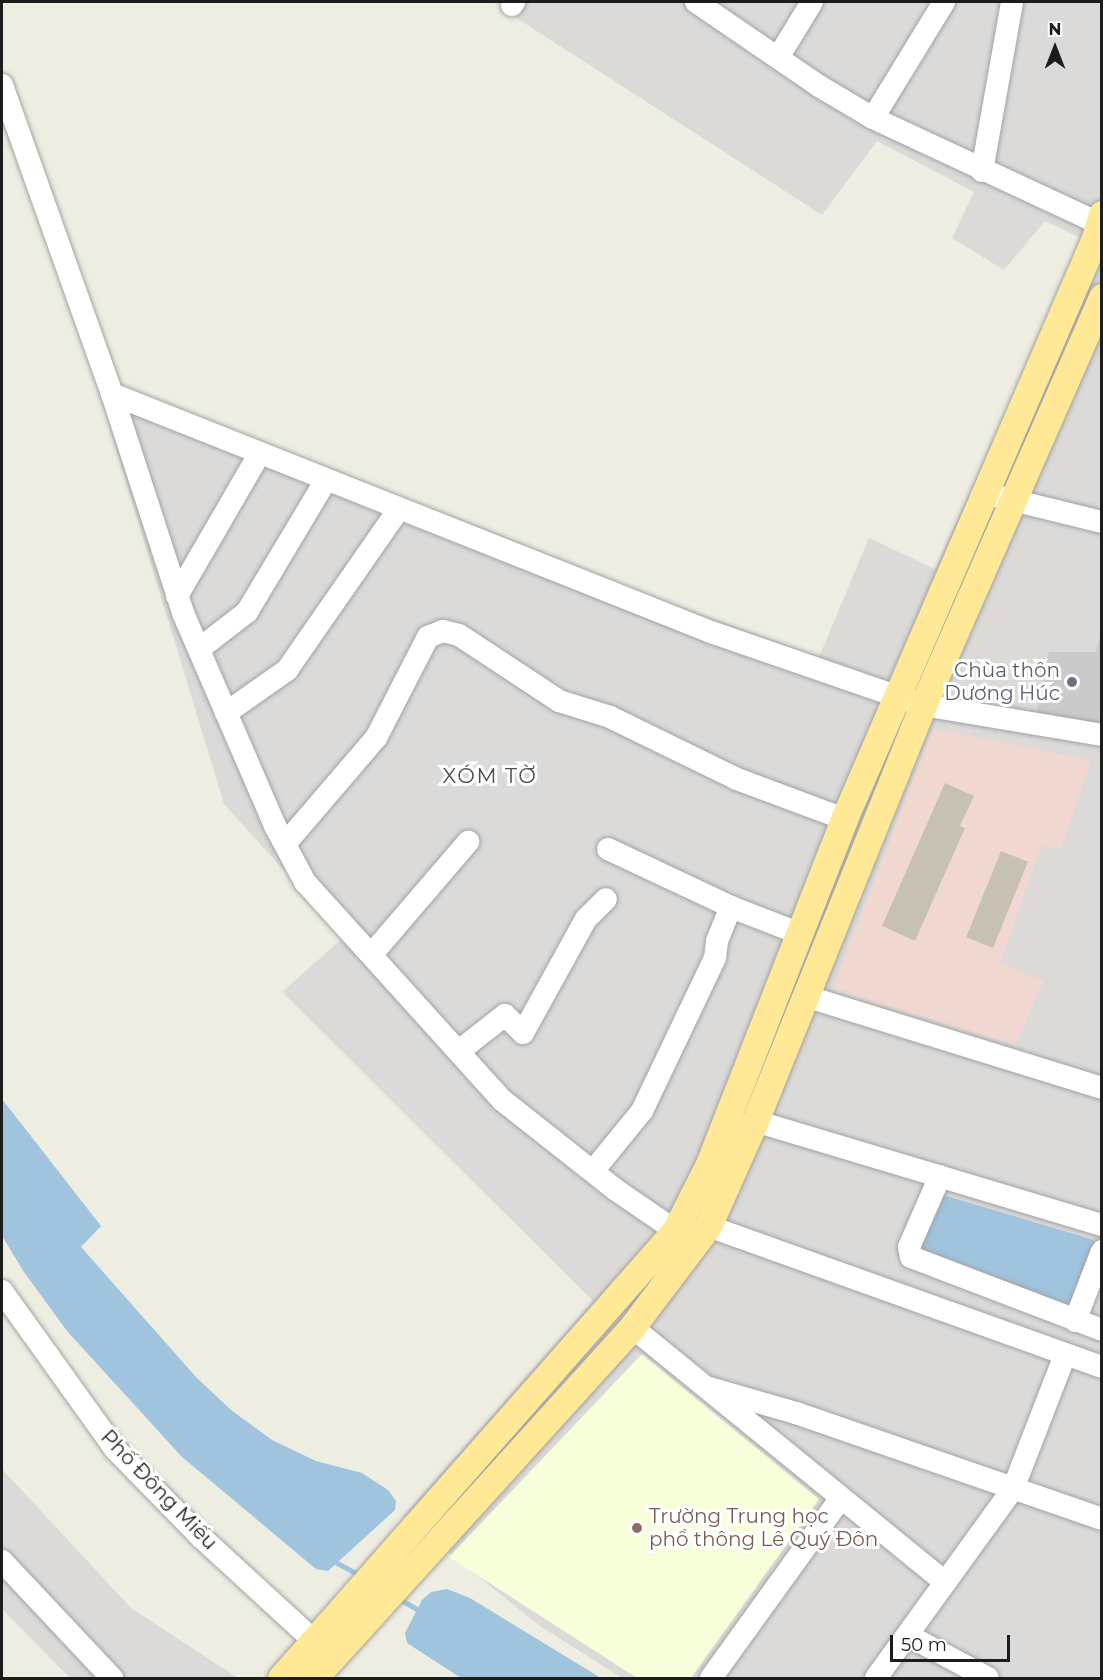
<!DOCTYPE html>
<html>
<head>
<meta charset="utf-8">
<style>
	body { margin:0 }
	#map { position:relative; width:1103px; height:1680px; overflow:hidden; background:#eeede2; font-family:Montserrat,sans-serif }
	div>[style] { position:absolute }
	[style*='--x'] { left:calc(var(--x)*1px); top:calc(var(--y)*1px); width:calc(var(--w)*1px); rotate:calc(var(--a)*1deg) }
	.residential>* { inset:0; background:#dbdad9 }
	.commercial>* { inset:0; background:#f0d8d0 }
	.education>* { inset:0; background:#f7ffda }
	.religious>* { inset:0; background:#cacaca }
	.water>* { inset:0; background:#a0c3de }
	.stream>* { height:4.5px; margin:-2.25px; padding:0 2.25px; transform-origin:2.25px; border-radius:2.25px; background:#a0c3de }
	.building>* { inset:0; background:#c6c0b5; transform-origin:0 0 }
	.roads { filter:drop-shadow(0 0 2px #a3a3a3) drop-shadow(0 0 2px #a3a3a3) }
	.minor>* { height:22px; margin:-11px; padding:0 11px; transform-origin:11px; border-radius:11px; background:#fff }
	.major>* { height:27px; margin:-13.5px; padding:0 13.5px; transform-origin:13.5px; border-radius:13.5px; background:#ffe896 }
	.dots>* { width:16px; height:16px; translate:-50% -50%; box-sizing:border-box; border:3px solid #fff; border-radius:50% }
	span { translate:-50% -50%; white-space:nowrap; text-align:center; line-height:1.15; -webkit-text-stroke:6px #fff; paint-order:stroke }
	.worship-label { font-size:20px; color:#5b616d }
	.right { translate:-100% -50%; text-align:right }
	.street-label { font-size:20px; color:#1c1c1c }
	.education-label { font-size:20px; color:#785e54 }
	.left { translate:0 -50%; text-align:left }
	.neighbourhood-label { font-size:21px; color:#4f4f4f; letter-spacing:1.5px }
	.frame { position:absolute; inset:0; border:3px solid #1c1c1c; pointer-events:none }
	.north { position:absolute; left:1025px; top:18px; width:60px; height:60px; -webkit-text-stroke:4px #fff; paint-order:stroke; rotate:0deg; font-size:16px; font-weight:700; line-height:24px; text-align:center; color:#1c1c1c }
	.north::after { content:''; display:block; margin:auto; width:21px; height:27px; background:#1c1c1c; clip-path:polygon(50% 0,100% 100%,50% 72%,0 100%) }
	.scale { position:absolute; left:890px; top:1635px; width:120px; height:27px; box-sizing:border-box; border:3px solid #1c1c1c; border-top:0; padding-left:8px; font-size:18px; line-height:21px; white-space:nowrap; color:#1c1c1c; -webkit-text-stroke:4px #fff; paint-order:stroke }
</style>
</head>
<body>
<div id="map">
	<div class="residential">
		<div style="clip-path:polygon(499px 2px,1101px 2px,1101px 1678px,622px 1678px,540px 1626px,403px 1516px,593px 1301px,282px 992px,344px 937px,224px 804px,95px 380px,571px 567px,819px 657px,869px 538px,935px 569px,1085px 240px,1045px 221px,1004px 270px,952px 238px,974px 192px,877px 141px,822px 215px,518px 19px)"></div>
		<div style="clip-path:polygon(2px 1469px,131px 1608px,238px 1678px,70px 1678px,2px 1609px)"></div>
	</div>
	<div class="commercial">
		<div style="clip-path:polygon(933px 728px,1091px 760px,1061px 849px,1041px 846px,1000px 963px,1044px 981px,1015px 1045px,832px 990px)"></div>
	</div>
	<div class="education">
		<div style="clip-path:polygon(642px 1354px,819px 1499px,691px 1678px,637px 1678px,449px 1557px)"></div>
	</div>
	<div class="religious">
		<div style="clip-path:polygon(1101px 632px,1101px 723px,1037px 712px,1049px 652px,1096px 652px)"></div>
	</div>
	<div class="water">
		<div style="clip-path:polygon(2px 1099px,101px 1226px,81px 1247px,196px 1377px,231px 1410px,272px 1440px,316px 1461px,362px 1473px,388px 1490px,396px 1501px,395px 1510px,328px 1571px,316px 1569px,182px 1457px,67px 1331px,24px 1272px,2px 1236px)"></div>
		<div style="clip-path:polygon(943px 1195px,1094px 1240px,1095px 1245px,1070px 1307px,918px 1256px,936px 1202px)"></div>
		<div style="clip-path:polygon(447px 1589px,470px 1598px,601px 1678px,461px 1678px,407px 1643px,405px 1633px,422px 1600px,431px 1592px)"></div>
	</div>
	<div class="stream">
		<div style="--x:334;--y:1561;--w:31;--a:29"></div>
		<div style="--x:398;--y:1598;--w:24;--a:30"></div>
	</div>
	<div class="building">
		<div style="clip-path:polygon(945px 783px,974px 796px,960px 826px,965px 828px,915px 941px,882px 926px)"></div>
		<div style="left:1001px;top:851px;width:29px;height:93px;rotate:22deg"></div>
	</div>
	<div class="roads">
		<div class="minor">
			<div style="--x:696;--y:2;--w:149;--a:34.3"></div>
			<div style="--x:819;--y:86;--w:63;--a:30.7"></div>
			<div style="--x:873;--y:118;--w:253;--a:25"></div>
			<div style="--x:512;--y:5;--w:4;--a:-56"></div>
			<div style="--x:779;--y:56;--w:63;--a:-58.6"></div>
			<div style="--x:2;--y:85;--w:328;--a:70.4"></div>
			<div style="--x:112;--y:394;--w:230;--a:72"></div>
			<div style="--x:183;--y:613;--w:232;--a:66.6"></div>
			<div style="--x:275;--y:826;--w:64;--a:61.8"></div>
			<div style="--x:305;--y:882;--w:294;--a:47.9"></div>
			<div style="--x:502;--y:1100;--w:145;--a:38.3"></div>
			<div style="--x:616;--y:1190;--w:88;--a:34.4"></div>
			<div style="--x:873;--y:118;--w:136;--a:-58.5"></div>
			<div style="--x:982;--y:171;--w:172;--a:-79.9"></div>
			<div style="--x:112;--y:394;--w:645;--a:21.67"></div>
			<div style="--x:711;--y:632;--w:196;--a:19.1"></div>
			<div style="--x:896;--y:696;--w:28;--a:18"></div>
			<div style="--x:923;--y:705;--w:181;--a:9.5"></div>
			<div style="--x:996;--y:496;--w:109;--a:13.8"></div>
			<div style="--x:177;--y:596;--w:165;--a:-59.9"></div>
			<div style="--x:199;--y:649;--w:61;--a:-37.6"></div>
			<div style="--x:247;--y:612;--w:154;--a:-59.1"></div>
			<div style="--x:226;--y:713;--w:75;--a:-35.2"></div>
			<div style="--x:287;--y:670;--w:196;--a:-55.2"></div>
			<div style="--x:285;--y:844;--w:140;--a:-49.4"></div>
			<div style="--x:376;--y:738;--w:114;--a:-62.8"></div>
			<div style="--x:428;--y:637;--w:16;--a:-22"></div>
			<div style="--x:443;--y:631;--w:16;--a:14"></div>
			<div style="--x:459;--y:635;--w:120;--a:33.4"></div>
			<div style="--x:559;--y:701;--w:53;--a:17.4"></div>
			<div style="--x:610;--y:717;--w:141;--a:26"></div>
			<div style="--x:737;--y:779;--w:114;--a:20.5"></div>
			<div style="--x:608;--y:849;--w:136;--a:25.2"></div>
			<div style="--x:731;--y:907;--w:72;--a:21.2"></div>
			<div style="--x:372;--y:954;--w:148;--a:-49.4"></div>
			<div style="--x:805;--y:996;--w:311;--a:17.2"></div>
			<div style="--x:459;--y:1051;--w:58;--a:-38"></div>
			<div style="--x:505;--y:1015;--w:25;--a:45"></div>
			<div style="--x:523;--y:1033;--w:130;--a:-61.1"></div>
			<div style="--x:586;--y:919;--w:28;--a:-45"></div>
			<div style="--x:755;--y:1121;--w:362;--a:16.7"></div>
			<div style="--x:593;--y:1171;--w:77;--a:-50.8"></div>
			<div style="--x:642;--y:1111;--w:170;--a:-64.5"></div>
			<div style="--x:715;--y:958;--w:17;--a:-83"></div>
			<div style="--x:717;--y:941;--w:37;--a:-68"></div>
			<div style="--x:940;--y:1176;--w:77;--a:113.6"></div>
			<div style="--x:909;--y:1247;--w:10;--a:79"></div>
			<div style="--x:911;--y:1257;--w:204;--a:20.9"></div>
			<div style="--x:708;--y:1226;--w:418;--a:19.7"></div>
			<div style="--x:2;--y:1291;--w:194;--a:54.4"></div>
			<div style="--x:115;--y:1449;--w:123;--a:45.7"></div>
			<div style="--x:201;--y:1537;--w:155;--a:42.6"></div>
			<div style="--x:1075;--y:1321;--w:75;--a:-68.9"></div>
			<div style="--x:632;--y:1327;--w:404;--a:39.2"></div>
			<div style="--x:706;--y:1387;--w:94;--a:16.1"></div>
			<div style="--x:796;--y:1413;--w:324;--a:19.1"></div>
			<div style="--x:2;--y:1561;--w:161;--a:46.8"></div>
			<div style="--x:909;--y:1636;--w:89;--a:28"></div>
			<div style="--x:711;--y:1678;--w:222;--a:-54.2"></div>
			<div style="--x:876;--y:1678;--w:233;--a:-54.1"></div>
			<div style="--x:1013;--y:1489;--w:144;--a:-68.8"></div>
		</div>
		<div class="major">
			<div style="--x:281;--y:1678;--w:596;--a:-48.61"></div>
			<div style="--x:675;--y:1231;--w:75;--a:-63.1"></div>
			<div style="--x:709;--y:1164;--w:370;--a:-68.6"></div>
			<div style="--x:844;--y:819;--w:633;--a:-66.63"></div>
			<div style="--x:1095;--y:238;--w:25;--a:-74"></div>
			<div style="--x:314;--y:1678;--w:474;--a:-47.8"></div>
			<div style="--x:632;--y:1327;--w:126;--a:-53"></div>
			<div style="--x:708;--y:1226;--w:115;--a:-65.9"></div>
			<div style="--x:755;--y:1121;--w:449;--a:-68"></div>
			<div style="--x:923;--y:705;--w:446;--a:-66.3"></div>
		</div>
	</div>
	<div class="dots">
		<div style="left:1072px;top:682px;background:#6b7280"></div>
		<div style="left:637px;top:1528px;background:#8d6e63"></div>
	</div>
	<div class="worship-label">
		<span class="right" style="left:1060px;top:682px">Chùa thôn<br>Dương Húc</span>
	</div>
	<div class="street-label">
		<span style="left:159px;top:1490px;rotate:46deg">Phố Đông Miếu</span>
	</div>
	<div class="education-label">
		<span class="left" style="left:649px;top:1528px">Trường Trung học<br>phổ thông Lê Quý Đôn</span>
	</div>
	<div class="neighbourhood-label">
		<span style="left:490px;top:776px">XÓM TỜ</span>
	</div>
	<div class="frame"></div>
	<div class="north">N</div>
	<div class="scale">50 m</div>
</div>
</body>
</html>
